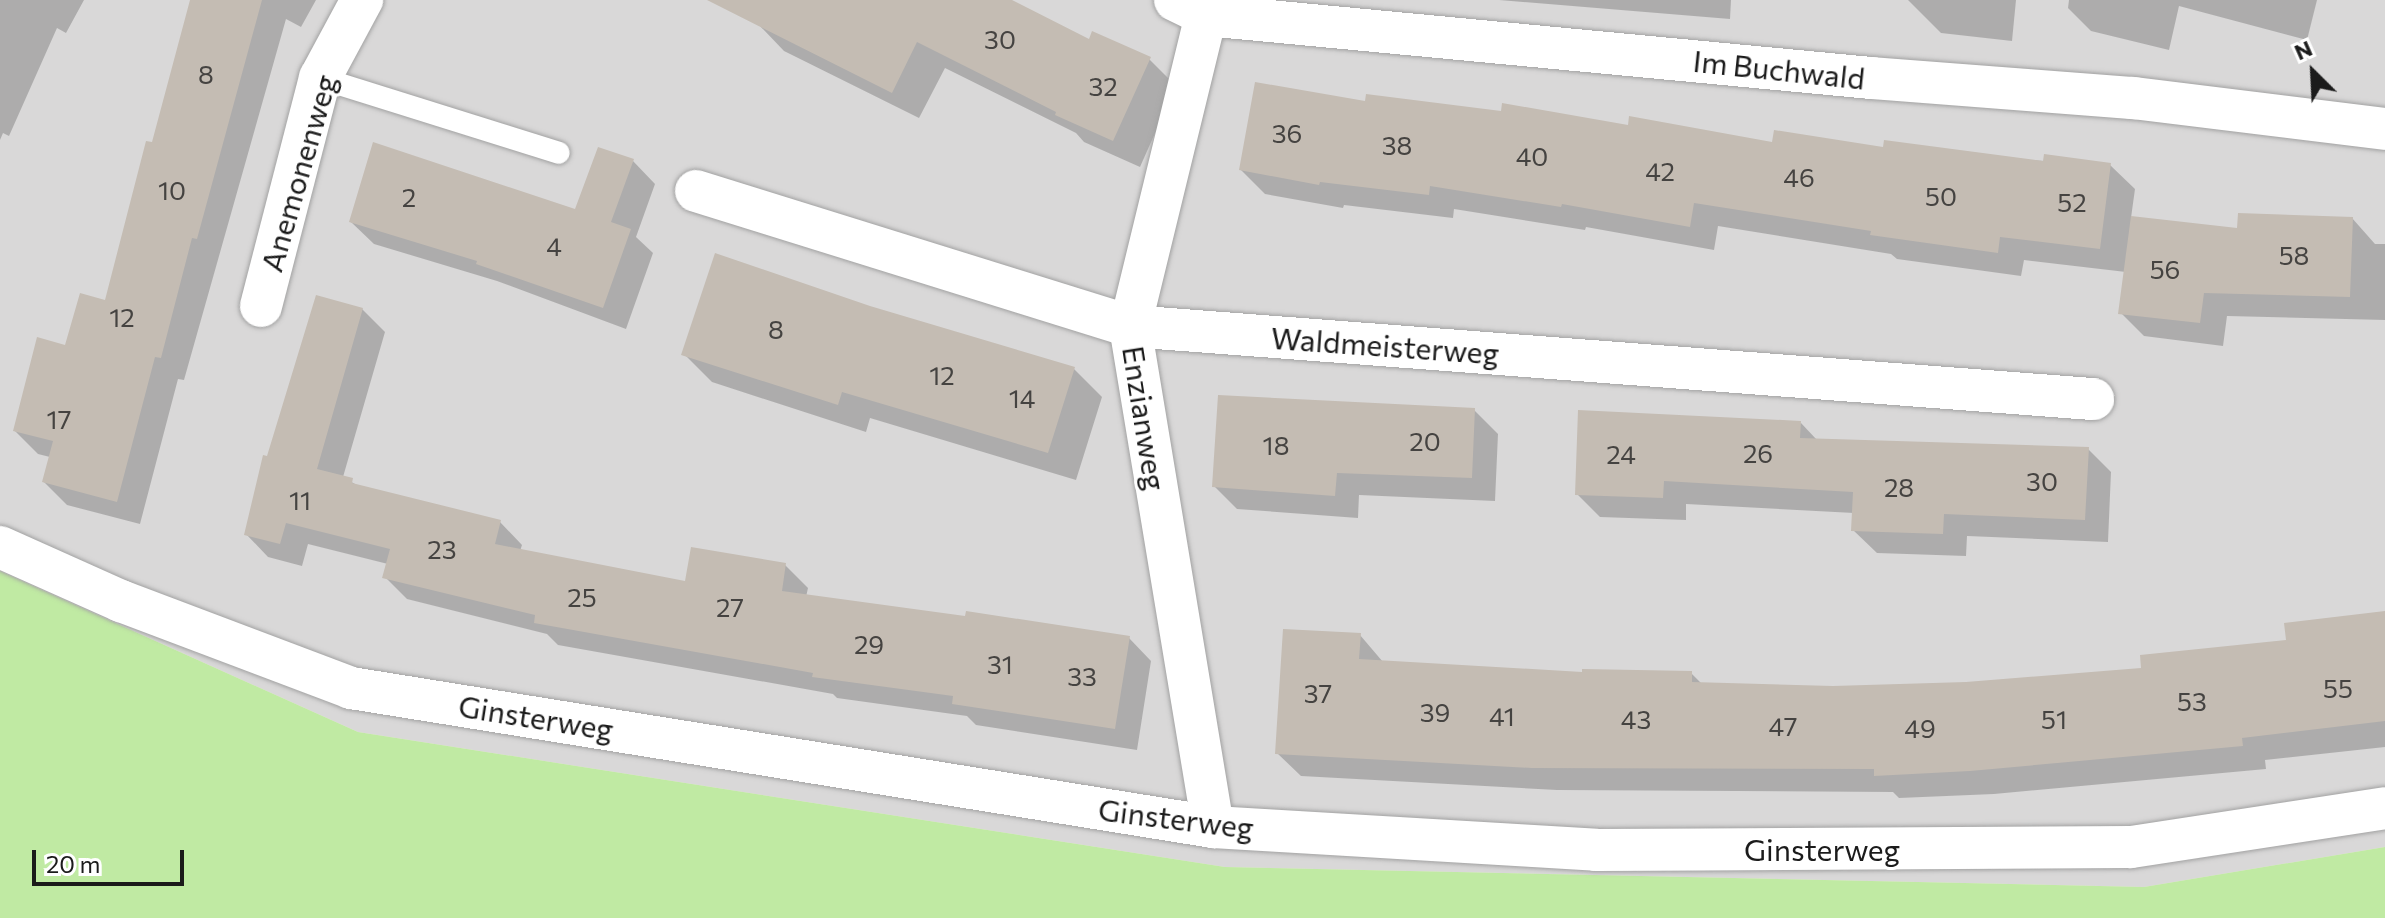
<!DOCTYPE html>
<html>
<head>
<meta charset="utf-8">
<style>
	body { margin:0 }
	#map { position:relative; width:2385px; height:918px; overflow:hidden; background:#edeae0; font-family:Commissioner,sans-serif }
	div>[style] { position:absolute }
	[style*='--x'] { left:calc(var(--x)*1px); top:calc(var(--y)*1px); width:calc(var(--w)*1px); rotate:calc(var(--a)*1deg) }
	.residential>* { inset:0; background:#d9d8d8 }
	.grass>* { inset:0; background:#c0eaa3 }
	.shadow>* { inset:0; background:#0003 }
	.building>* { inset:0; background:#c4bcb3 }
	.roads { filter:drop-shadow(0 0 2px #a2a2a2) drop-shadow(0 0 2px #a2a2a2) }
	.lane>* { height:22px; margin:-11px; padding:0 11px; transform-origin:11px; border-radius:11px; background:#fff }
	.street>* { height:42px; margin:-21px; padding:0 21px; transform-origin:21px; border-radius:21px; background:#fff }
	span { translate:-50% -50%; white-space:nowrap; text-align:center; line-height:1.15; -webkit-text-stroke:6px #fff; paint-order:stroke }
	.number-label { font-size:26px; color:#454341 }
	.number-label span { -webkit-text-stroke-width:0 }
	.street-label { font-size:30px; color:#1b1b1b }
	.north { position:absolute; left:2273px; top:32px; width:80px; height:80px; -webkit-text-stroke:6px #fff; paint-order:stroke; rotate:336deg; font-size:22px; font-weight:700; line-height:32px; text-align:center; color:#1b1b1b }
	.north::after { content:''; display:block; margin:auto; width:28px; height:36px; background:#1b1b1b; clip-path:polygon(50% 0,100% 100%,50% 72%,0 100%) }
	.scale { position:absolute; left:32px; top:850px; width:152px; height:36px; box-sizing:border-box; border:4px solid #1b1b1b; border-top:0; padding-left:10px; font-size:24px; line-height:28px; white-space:nowrap; color:#1b1b1b; -webkit-text-stroke:6px #fff; paint-order:stroke }
</style>
</head>
<body>
<div id="map">
	<div class="residential">
		<div style="clip-path:polygon(0 0,2385px 0,2385px 847px,2144px 887px,1225px 867px,358px 732px,0 571px)"></div>
	</div>
	<div class="grass">
		<div style="clip-path:polygon(0 571px,358px 732px,1225px 867px,2144px 887px,2385px 847px,2385px 918px,0 918px)"></div>
	</div>
	<div class="shadow">
		<div style="clip-path:polygon(0 0,84px 0,66px 33px,57px 28px,9px 136px,3px 133px,0 140px)"></div>
		<div style="clip-path:polygon(195px 0,316px 0,301px 27px,286px 19px,184px 380px,178px 379px,140px 524px,67px 505px,44px 482px,50px 457px,38px 454px,15px 431px,67px 347px,106px 302px)"></div>
		<div style="clip-path:polygon(735px 0,1007px 0,1090px 41px,1149px 59px,1176px 86px,1140px 167px,1084px 142px,1076px 133px,945px 68px,919px 118px,784px 51px)"></div>
		<div style="clip-path:polygon(1499px 0,1731px 0,1730px 19px)"></div>
		<div style="clip-path:polygon(1908px 0,2016px 0,2012px 41px,1941px 33px)"></div>
		<div style="clip-path:polygon(2069px 0,2317px 0,2307px 40px,2179px 6px,2169px 50px,2091px 31px,2068px 8px)"></div>
		<div style="clip-path:polygon(1367px 104px,1774px 144px,2110px 165px,2135px 189px,2131px 218px,2239px 231px,2352px 218px,2375px 244px,2385px 244px,2385px 320px,2227px 316px,2223px 346px,2144px 336px,2121px 313px,2126px 272px,2024px 260px,2021px 276px,1897px 259px,1891px 254px,1718px 226px,1714px 250px,1586px 227px,1585px 230px,1454px 209px,1453px 218px,1344px 205px,1343px 208px,1265px 194px,1241px 170px)"></div>
		<div style="clip-path:polygon(633px 161px,655px 184px,636px 237px,653px 253px,626px 329px,497px 281px,374px 244px,351px 222px,576px 212px)"></div>
		<div style="clip-path:polygon(869px 308px,1074px 369px,1102px 397px,1076px 480px,870px 418px,866px 432px,712px 382px,684px 354px)"></div>
		<div style="clip-path:polygon(362px 309px,385px 332px,343px 477px,360px 487px,500px 522px,522px 545px,520px 551px,687px 583px,785px 565px,808px 588px,806px 597px,1129px 638px,1151px 661px,1137px 750px,976px 725px,967px 716px,837px 698px,833px 694px,558px 645px,547px 634px,407px 599px,385px 577px,388px 564px,308px 544px,302px 566px,268px 557px,246px 534px)"></div>
		<div style="clip-path:polygon(1474px 410px,1498px 434px,1495px 501px,1359px 495px,1358px 518px,1237px 509px,1214px 486px)"></div>
		<div style="clip-path:polygon(1801px 423px,1817px 440px,2088px 449px,2111px 472px,2108px 542px,1967px 536px,1966px 556px,1877px 553px,1853px 530px,1854px 513px,1686px 504px,1686px 520px,1600px 517px,1577px 494px)"></div>
		<div style="clip-path:polygon(2385px 613px,2385px 747px,2265px 760px,2266px 769px,1994px 794px,1899px 798px,1893px 792px,1557px 790px,1301px 776px,1277px 753px,1360px 635px,1383px 662px,1584px 674px,1691px 673px,1702px 684px,1833px 688px,1966px 684px,2143px 670px,2288px 642px)"></div>
	</div>
	<div class="building">
		<div style="clip-path:polygon(190px 0,262px 0,197px 239px,192px 238px,161px 358px,155px 357px,117px 502px,42px 482px,53px 441px,13px 431px,37px 337px,65px 345px,80px 293px,105px 300px,146px 141px,152px 142px)"></div>
		<div style="clip-path:polygon(707px 0,1012px 0,1089px 39px,1092px 31px,1151px 57px,1113px 141px,1055px 115px,1056px 112px,917px 42px,892px 93px)"></div>
		<div style="clip-path:polygon(1255px 82px,1365px 101px,1366px 94px,1501px 111px,1502px 103px,1628px 125px,1629px 116px,1772px 142px,1774px 130px,1883px 147px,1884px 140px,2043px 161px,2044px 154px,2111px 163px,2100px 249px,2000px 237px,1998px 253px,1870px 235px,1871px 231px,1694px 203px,1690px 227px,1562px 204px,1561px 207px,1430px 186px,1429px 195px,1320px 182px,1319px 185px,1239px 170px)"></div>
		<div style="clip-path:polygon(373px 142px,575px 209px,598px 147px,634px 159px,611px 222px,631px 229px,603px 308px,476px 264px,477px 261px,349px 222px)"></div>
		<div style="clip-path:polygon(2238px 213px,2353px 217px,2350px 297px,2204px 293px,2200px 323px,2118px 314px,2131px 216px,2237px 228px)"></div>
		<div style="clip-path:polygon(715px 253px,870px 306px,1075px 367px,1048px 453px,842px 392px,838px 405px,681px 355px)"></div>
		<div style="clip-path:polygon(316px 295px,363px 308px,317px 469px,353px 478px,352px 483px,501px 520px,495px 544px,685px 581px,691px 547px,786px 563px,782px 591px,965px 616px,966px 611px,1130px 636px,1115px 729px,952px 704px,953px 696px,812px 677px,813px 673px,534px 623px,535px 615px,382px 578px,390px 549px,286px 523px,280px 544px,244px 535px,263px 455px,267px 456px)"></div>
		<div style="clip-path:polygon(1218px 395px,1475px 408px,1472px 478px,1337px 473px,1335px 496px,1212px 487px)"></div>
		<div style="clip-path:polygon(1578px 410px,1801px 421px,1800px 438px,2089px 447px,2085px 520px,1944px 514px,1943px 534px,1851px 531px,1853px 492px,1664px 481px,1663px 498px,1575px 495px)"></div>
		<div style="clip-path:polygon(2385px 611px,2385px 721px,2242px 738px,2243px 746px,1970px 771px,1874px 776px,1874px 769px,1532px 768px,1275px 754px,1283px 629px,1361px 633px,1359px 659px,1582px 672px,1582px 669px,1692px 671px,1692px 682px,1833px 686px,1966px 682px,2141px 668px,2140px 655px,2286px 640px,2284px 623px)"></div>
	</div>
	<div class="roads">
		<div class="lane">
			<div style="--x:320;--y:78;--w:250;--a:17.4"></div>
		</div>
		<div class="street">
			<div style="--x:1175;--y:0;--w:34;--a:26"></div>
			<div style="--x:1206;--y:15;--w:668;--a:5.41"></div>
			<div style="--x:1871;--y:78;--w:263;--a:4.4"></div>
			<div style="--x:2133;--y:98;--w:254;--a:7"></div>
			<div style="--x:1206;--y:15;--w:320;--a:103.7"></div>
			<div style="--x:1130;--y:326;--w:508;--a:80.59"></div>
			<div style="--x:696;--y:191;--w:455;--a:17.3"></div>
			<div style="--x:1130;--y:326;--w:966;--a:4.34"></div>
			<div style="--x:261;--y:306;--w:236;--a:-75.5"></div>
			<div style="--x:320;--y:78;--w:89;--a:-61.7"></div>
			<div style="--x:0;--y:547;--w:133;--a:24.1"></div>
			<div style="--x:121;--y:601;--w:246;--a:20.7"></div>
			<div style="--x:351;--y:688;--w:873;--a:9.16"></div>
			<div style="--x:1213;--y:827;--w:384;--a:3.4"></div>
			<div style="--x:1596;--y:850;--w:535;--a:-0.32"></div>
			<div style="--x:2131;--y:847;--w:257;--a:-8.7"></div>
		</div>
	</div>
	<div class="number-label">
		<span style="left:1000px;top:39px">30</span>
		<span style="left:206px;top:74px">8</span>
		<span style="left:1103px;top:86px">32</span>
		<span style="left:1287px;top:133px">36</span>
		<span style="left:1397px;top:145px">38</span>
		<span style="left:1532px;top:156px">40</span>
		<span style="left:1660px;top:171px">42</span>
		<span style="left:1799px;top:177px">46</span>
		<span style="left:172px;top:190px">10</span>
		<span style="left:1941px;top:196px">50</span>
		<span style="left:409px;top:197px">2</span>
		<span style="left:2072px;top:202px">52</span>
		<span style="left:554px;top:246px">4</span>
		<span style="left:2294px;top:255px">58</span>
		<span style="left:2165px;top:269px">56</span>
		<span style="left:122px;top:317px">12</span>
		<span style="left:776px;top:329px">8</span>
		<span style="left:942px;top:375px">12</span>
		<span style="left:1022px;top:398px">14</span>
		<span style="left:59px;top:419px">17</span>
		<span style="left:1425px;top:441px">20</span>
		<span style="left:1276px;top:445px">18</span>
		<span style="left:1758px;top:453px">26</span>
		<span style="left:1621px;top:454px">24</span>
		<span style="left:2042px;top:481px">30</span>
		<span style="left:1899px;top:487px">28</span>
		<span style="left:300px;top:500px">11</span>
		<span style="left:442px;top:549px">23</span>
		<span style="left:582px;top:597px">25</span>
		<span style="left:730px;top:607px">27</span>
		<span style="left:869px;top:644px">29</span>
		<span style="left:1000px;top:664px">31</span>
		<span style="left:1082px;top:676px">33</span>
		<span style="left:2338px;top:688px">55</span>
		<span style="left:1318px;top:693px">37</span>
		<span style="left:2192px;top:701px">53</span>
		<span style="left:1435px;top:712px">39</span>
		<span style="left:1502px;top:716px">41</span>
		<span style="left:1636px;top:719px">43</span>
		<span style="left:2054px;top:719px">51</span>
		<span style="left:1783px;top:726px">47</span>
		<span style="left:1920px;top:728px">49</span>
	</div>
	<div class="street-label">
		<span style="left:1779px;top:69px;rotate:6deg">Im Buchwald</span>
		<span style="left:298px;top:173px;rotate:-74deg">Anemonenweg</span>
		<span style="left:1385px;top:345px;rotate:4deg">Waldmeisterweg</span>
		<span style="left:1145px;top:418px;rotate:81deg">Enzianweg</span>
		<span style="left:536px;top:717px;rotate:9deg">Ginsterweg</span>
		<span style="left:1176px;top:818px;rotate:7deg">Ginsterweg</span>
		<span style="left:1822px;top:849px">Ginsterweg</span>
	</div>
	<div class="north">N</div>
	<div class="scale">20 m</div>
</div>
</body>
</html>
